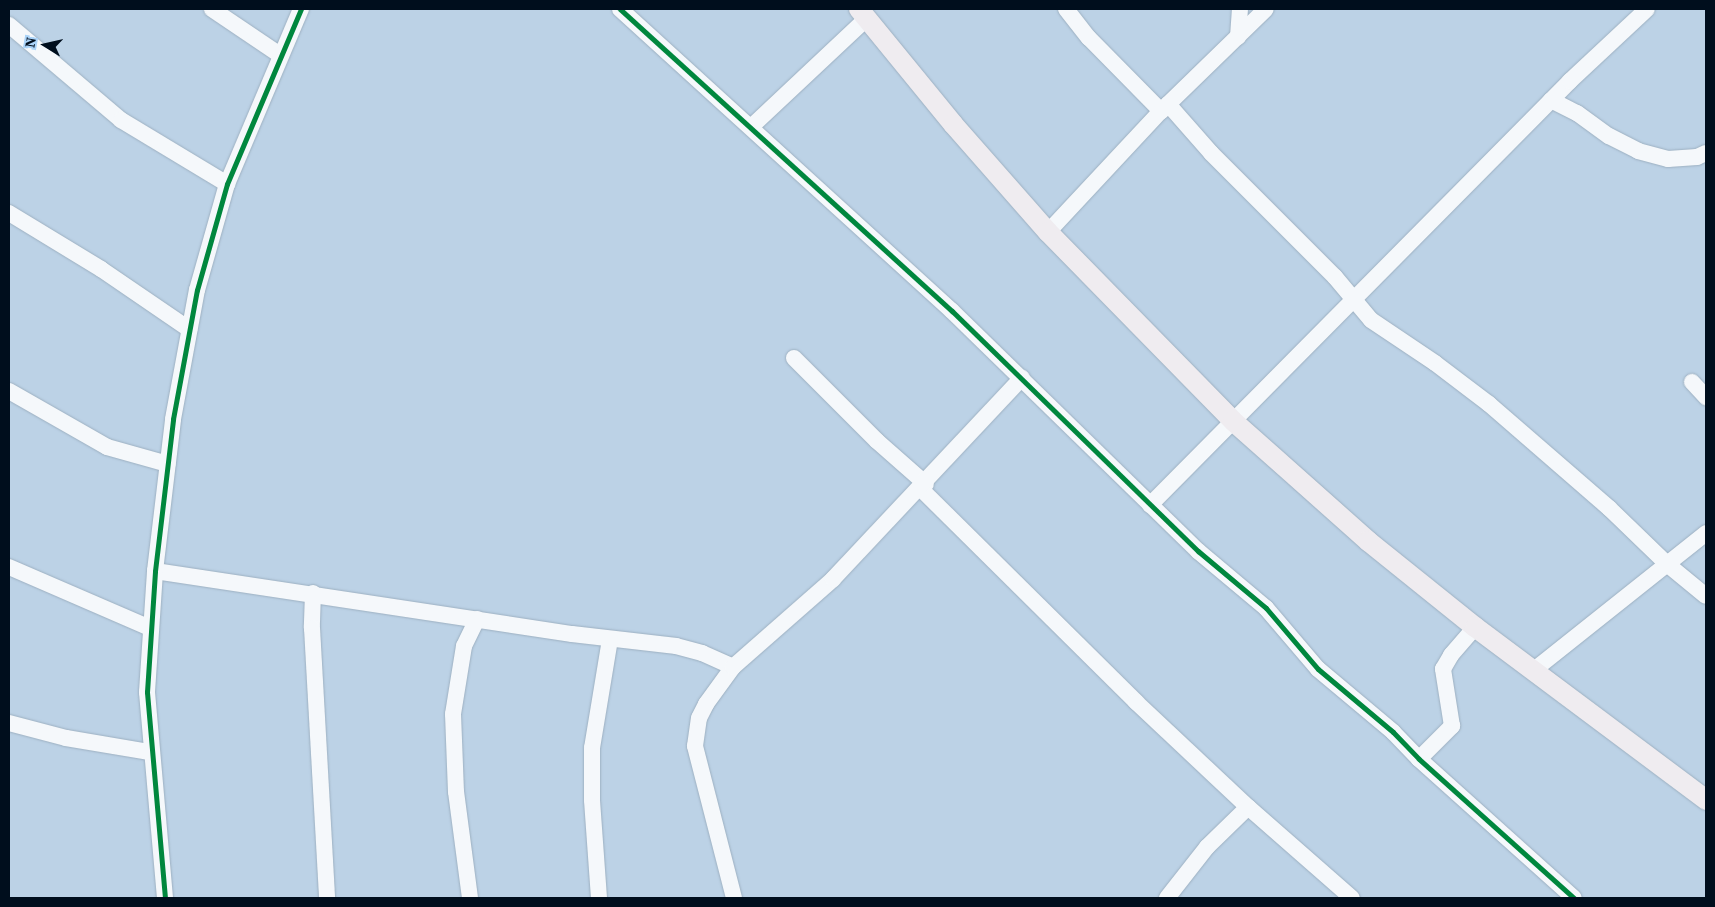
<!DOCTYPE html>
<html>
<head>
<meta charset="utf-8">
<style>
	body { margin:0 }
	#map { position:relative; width:1715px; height:907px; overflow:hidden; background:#bcd2e6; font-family:"Source Serif 4",serif }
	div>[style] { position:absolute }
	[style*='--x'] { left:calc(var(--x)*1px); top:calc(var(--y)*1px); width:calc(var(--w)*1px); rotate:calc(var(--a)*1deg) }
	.roads { filter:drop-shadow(0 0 1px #9db0c1) drop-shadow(0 0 1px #9db0c1) }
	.minor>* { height:16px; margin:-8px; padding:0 8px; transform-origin:8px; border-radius:8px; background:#f5f8fb }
	.major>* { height:20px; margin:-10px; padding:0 10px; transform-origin:10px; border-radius:10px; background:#efecf0 }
	.cycleway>* { height:5px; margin:-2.5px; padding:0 2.5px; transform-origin:2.5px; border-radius:2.5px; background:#00873e }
	span { translate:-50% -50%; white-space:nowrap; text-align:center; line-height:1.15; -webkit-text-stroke:4px #aad3f8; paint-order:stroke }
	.frame { position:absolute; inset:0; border:10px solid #000e1d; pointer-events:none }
	.north { position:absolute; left:20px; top:20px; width:50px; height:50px; -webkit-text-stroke:4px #aad3f8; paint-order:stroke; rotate:280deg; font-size:14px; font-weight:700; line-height:20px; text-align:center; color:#000e1d }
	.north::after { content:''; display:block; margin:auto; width:18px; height:22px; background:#000e1d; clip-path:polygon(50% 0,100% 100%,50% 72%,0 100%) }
</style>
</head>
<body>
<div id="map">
	<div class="roads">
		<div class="minor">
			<div style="--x:212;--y:9;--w:82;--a:34.1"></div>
			<div style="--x:620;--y:9;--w:449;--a:42.3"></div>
			<div style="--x:952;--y:311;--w:344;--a:44.3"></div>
			<div style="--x:1198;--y:551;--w:89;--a:40"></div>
			<div style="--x:1266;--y:608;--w:80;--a:49.6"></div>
			<div style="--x:1318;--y:669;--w:98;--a:40"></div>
			<div style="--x:1393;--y:732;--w:37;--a:46"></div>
			<div style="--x:1419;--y:759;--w:208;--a:41.9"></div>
			<div style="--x:1066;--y:9;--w:37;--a:52"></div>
			<div style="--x:1089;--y:38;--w:103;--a:45.4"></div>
			<div style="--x:9;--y:25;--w:147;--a:40.3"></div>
			<div style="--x:121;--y:120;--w:124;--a:31.1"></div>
			<div style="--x:1238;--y:37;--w:28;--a:-86"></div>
			<div style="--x:1551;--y:100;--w:29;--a:27"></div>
			<div style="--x:1577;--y:113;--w:39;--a:36"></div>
			<div style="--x:1609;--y:136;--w:33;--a:27"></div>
			<div style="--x:1638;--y:151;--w:31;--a:15"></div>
			<div style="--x:1668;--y:159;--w:29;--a:-4"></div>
			<div style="--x:1697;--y:157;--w:10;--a:-24"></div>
			<div style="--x:1168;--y:104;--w:65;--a:48.7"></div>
			<div style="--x:1211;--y:153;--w:175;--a:45"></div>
			<div style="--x:1335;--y:277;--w:56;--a:50.1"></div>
			<div style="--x:1371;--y:320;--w:77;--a:33.9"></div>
			<div style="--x:1435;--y:363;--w:68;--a:37.2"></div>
			<div style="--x:1489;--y:404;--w:159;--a:40.9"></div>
			<div style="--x:1609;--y:508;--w:81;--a:44"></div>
			<div style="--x:1667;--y:564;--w:50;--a:39.4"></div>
			<div style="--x:751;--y:127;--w:158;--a:-43.2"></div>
			<div style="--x:9;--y:213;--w:108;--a:31.3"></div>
			<div style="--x:101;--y:269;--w:107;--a:34.3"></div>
			<div style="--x:1048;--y:232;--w:166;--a:-47"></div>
			<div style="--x:1161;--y:111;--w:146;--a:-44.2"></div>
			<div style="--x:794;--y:358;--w:117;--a:45"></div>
			<div style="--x:877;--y:441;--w:65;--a:41.3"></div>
			<div style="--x:1692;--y:382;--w:21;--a:47"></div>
			<div style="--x:9;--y:391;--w:113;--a:29.7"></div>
			<div style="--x:107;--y:447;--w:63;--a:15.6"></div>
			<div style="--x:921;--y:489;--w:303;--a:44.7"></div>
			<div style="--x:1136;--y:702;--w:154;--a:43.2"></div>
			<div style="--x:1248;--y:807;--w:138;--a:41.2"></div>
			<div style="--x:1150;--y:505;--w:597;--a:-45.27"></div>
			<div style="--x:1570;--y:81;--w:105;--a:-43.1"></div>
			<div style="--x:9;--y:567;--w:154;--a:23.4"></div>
			<div style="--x:155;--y:571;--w:422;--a:8.6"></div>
			<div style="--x:572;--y:634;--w:105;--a:6.6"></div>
			<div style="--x:676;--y:646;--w:27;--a:15"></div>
			<div style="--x:702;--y:653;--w:34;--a:24"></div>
			<div style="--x:313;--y:593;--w:35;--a:92"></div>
			<div style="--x:312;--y:628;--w:270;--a:86.8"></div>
			<div style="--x:1534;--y:670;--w:220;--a:-38.5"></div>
			<div style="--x:9;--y:723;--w:59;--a:14.7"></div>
			<div style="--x:66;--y:738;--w:85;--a:9.5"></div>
			<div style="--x:1419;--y:759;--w:47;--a:-45"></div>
			<div style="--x:1452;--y:726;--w:58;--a:-99"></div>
			<div style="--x:1443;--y:669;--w:16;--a:-60"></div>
			<div style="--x:1451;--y:655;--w:37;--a:-49"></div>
			<div style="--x:165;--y:898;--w:207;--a:-95"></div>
			<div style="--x:147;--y:692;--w:121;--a:-86.2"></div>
			<div style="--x:155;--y:571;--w:153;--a:-83.2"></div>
			<div style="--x:173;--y:419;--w:131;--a:-79.5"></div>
			<div style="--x:197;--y:290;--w:110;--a:-74.2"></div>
			<div style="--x:227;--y:184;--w:190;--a:-67.1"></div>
			<div style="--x:470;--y:898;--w:107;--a:-97.5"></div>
			<div style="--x:456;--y:792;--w:78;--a:-92.2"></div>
			<div style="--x:453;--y:714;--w:69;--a:-80.8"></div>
			<div style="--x:464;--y:646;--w:30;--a:-64"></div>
			<div style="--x:599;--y:898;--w:98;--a:-94.1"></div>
			<div style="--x:592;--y:800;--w:52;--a:-90"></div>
			<div style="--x:592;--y:748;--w:110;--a:-80.6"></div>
			<div style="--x:734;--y:898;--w:157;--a:-104.4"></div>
			<div style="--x:695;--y:746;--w:28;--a:-82"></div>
			<div style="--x:699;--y:718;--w:16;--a:-63"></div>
			<div style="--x:706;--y:704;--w:46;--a:-53.9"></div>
			<div style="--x:733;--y:667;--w:133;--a:-41.3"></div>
			<div style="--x:833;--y:579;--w:276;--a:-46.8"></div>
			<div style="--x:1167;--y:898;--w:65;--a:-51.9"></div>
			<div style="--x:1207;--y:847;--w:57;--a:-44.3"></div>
		</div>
		<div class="major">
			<div style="--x:859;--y:9;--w:149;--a:50.7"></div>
			<div style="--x:953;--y:124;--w:144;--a:48.7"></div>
			<div style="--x:1048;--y:232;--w:264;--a:45.6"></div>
			<div style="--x:1233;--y:421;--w:181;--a:41.6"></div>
			<div style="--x:1368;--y:541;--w:137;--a:38.8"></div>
			<div style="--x:1475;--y:627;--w:289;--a:36.8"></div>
		</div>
	</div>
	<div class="cycleway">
		<div style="--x:620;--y:9;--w:449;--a:42.3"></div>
		<div style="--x:952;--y:311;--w:344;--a:44.3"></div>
		<div style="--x:1198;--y:551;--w:89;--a:40"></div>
		<div style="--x:1266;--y:608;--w:80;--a:49.6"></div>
		<div style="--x:1318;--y:669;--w:98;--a:40"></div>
		<div style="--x:1393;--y:732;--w:37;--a:46"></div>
		<div style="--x:1419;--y:759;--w:208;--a:41.9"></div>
		<div style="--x:165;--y:898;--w:207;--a:-95"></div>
		<div style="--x:147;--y:692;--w:121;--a:-86.2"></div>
		<div style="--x:155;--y:571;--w:153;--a:-83.2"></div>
		<div style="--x:173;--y:419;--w:131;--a:-79.5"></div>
		<div style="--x:197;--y:290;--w:110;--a:-74.2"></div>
		<div style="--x:227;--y:184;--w:190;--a:-67.1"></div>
	</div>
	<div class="frame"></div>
	<div class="north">N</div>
</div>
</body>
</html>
